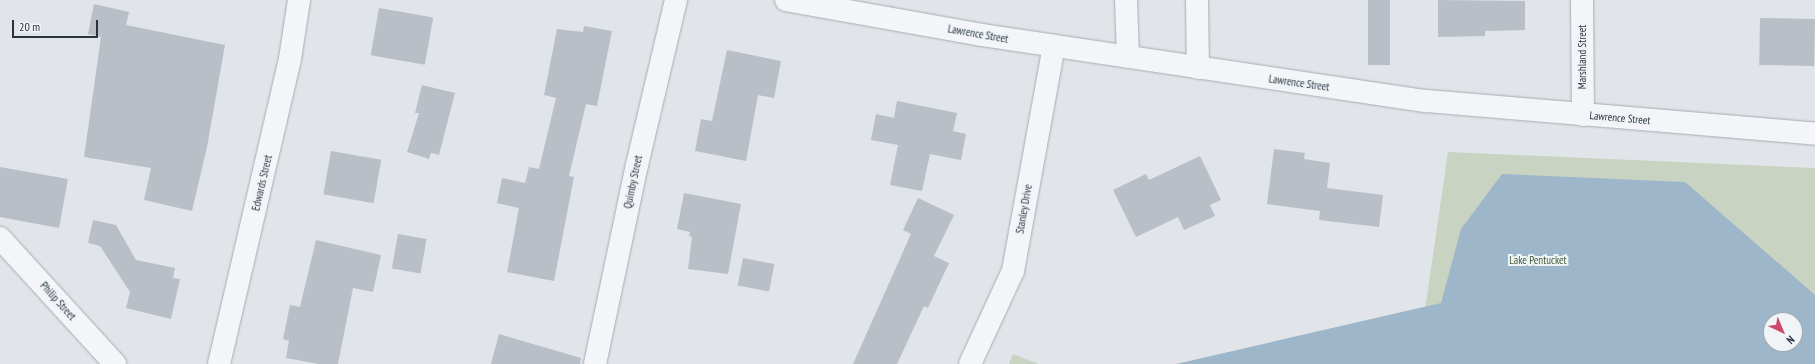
<!DOCTYPE html>
<html>
<head>
<meta charset="utf-8">
<style>
	body { margin:0 }
	#map { position:relative; width:1815px; height:364px; overflow:hidden; background:#e1e5e9; font-family:"PT Sans Narrow",sans-serif }
	div>[style] { position:absolute }
	[style*='--x'] { left:calc(var(--x)*1px); top:calc(var(--y)*1px); width:calc(var(--w)*1px); rotate:calc(var(--a)*1deg) }
	.green>* { inset:0; background:#c8d3c2 }
	.water>* { inset:0; background:#9db6c9 }
	.building>* { inset:0; background:#b8bfc6; transform-origin:0 0 }
	.roads { filter:drop-shadow(0 0 1px #a6acb3) drop-shadow(0 0 1px #a6acb3) }
	.minor>* { height:22px; margin:-11px; padding:0 11px; transform-origin:11px; border-radius:11px; background:#f4f5f8 }
	.tertiary>* { height:22px; margin:-11px; padding:0 11px; transform-origin:11px; border-radius:11px; background:#f4f5f8 }
	span { translate:-50% -50%; white-space:nowrap; text-align:center; line-height:1.15; -webkit-text-stroke:4px #f0f4f7; paint-order:stroke }
	.street-label { font-size:11px; color:#2a3441 }
	.park-label { font-size:11px; color:#415c37 }
	.north { position:absolute; left:1763px; top:312px; width:40px; height:40px; box-sizing:border-box; background:#f0f4f7; border:1px solid #a1a7ae; border-radius:50%; rotate:136deg; font-size:11px; font-weight:700; line-height:16px; text-align:center; color:#2a3441 }
	.north::after { content:''; display:block; margin:auto; width:14px; height:18px; background:#cc4967; clip-path:polygon(50% 0,100% 100%,50% 72%,0 100%) }
	.scale { position:absolute; left:12px; top:20px; width:86px; height:18px; box-sizing:border-box; border:2px solid #2a3441; border-top:0; padding-left:5px; font-size:12px; line-height:14px; white-space:nowrap; color:#2a3441; -webkit-text-stroke:3px #f0f4f7; paint-order:stroke }
</style>
</head>
<body>
<div id="map">
	<div class="green">
		<div style="clip-path:polygon(evenodd,1448px 152px,1815px 168px,1815px 364px,1305px 364px,1420px 344px,1448px 152px,1771px 320px,1795px 320px,1795px 344px,1771px 344px,1771px 320px)"></div>
		<div style="clip-path:polygon(1013px 354px,1039px 364px,1009px 364px)"></div>
	</div>
	<div class="water">
		<div style="clip-path:polygon(evenodd,1502px 174px,1685px 182px,1815px 295px,1815px 364px,1176px 364px,1441px 303px,1461px 229px,1502px 174px,1771px 320px,1795px 320px,1795px 344px,1771px 344px,1771px 320px)"></div>
	</div>
	<div class="building">
		<div style="left:1368px;top:0;width:22px;height:65px"></div>
		<div style="clip-path:polygon(1438px 0,1525px 1px,1525px 30px,1485px 31px,1485px 36px,1438px 37px)"></div>
		<div style="clip-path:polygon(94px 4px,129px 12px,126px 25px,225px 45px,207px 147px,192px 211px,144px 200px,151px 168px,84px 157px,101px 37px,88px 34px)"></div>
		<div style="left:379px;top:8px;width:55px;height:48px;rotate:10deg"></div>
		<div style="left:1760px;top:18px;width:55px;height:47px;rotate:1deg"></div>
		<div style="clip-path:polygon(584px 26px,612px 31px,597px 106px,586px 104px,569px 176px,574px 177px,554px 281px,507px 272px,519px 208px,497px 203px,502px 178px,525px 183px,529px 167px,539px 169px,556px 98px,544px 95px,557px 29px,583px 32px)"></div>
		<div style="clip-path:polygon(727px 50px,781px 61px,774px 98px,758px 95px,746px 161px,695px 151px,701px 119px,712px 121px)"></div>
		<div style="clip-path:polygon(422px 85px,455px 93px,439px 155px,431px 153px,429px 159px,407px 152px,419px 113px,415px 113px)"></div>
		<div style="clip-path:polygon(897px 101px,957px 113px,953px 131px,966px 134px,961px 160px,930px 154px,922px 191px,890px 185px,898px 145px,871px 140px,876px 114px,894px 118px)"></div>
		<div style="clip-path:polygon(1274px 149px,1305px 153px,1304px 159px,1330px 163px,1327px 188px,1383px 195px,1379px 227px,1319px 220px,1320px 211px,1267px 204px)"></div>
		<div style="left:331px;top:151px;width:51px;height:44px;rotate:10deg"></div>
		<div style="clip-path:polygon(1200px 156px,1221px 200px,1210px 205px,1215px 216px,1184px 230px,1178px 217px,1136px 237px,1113px 190px,1146px 174px,1149px 180px)"></div>
		<div style="clip-path:polygon(0 167px,68px 179px,59px 228px,0 217px)"></div>
		<div style="clip-path:polygon(684px 193px,741px 204px,728px 274px,688px 269px,692px 237px,689px 236px,690px 232px,677px 229px)"></div>
		<div style="clip-path:polygon(918px 198px,954px 215px,934px 256px,949px 263px,928px 308px,924px 306px,897px 364px,853px 364px,911px 234px,903px 230px)"></div>
		<div style="clip-path:polygon(93px 220px,116px 225px,136px 260px,175px 268px,173px 278px,180px 279px,171px 319px,126px 308px,130px 292px,100px 246px,88px 243px)"></div>
		<div style="left:398px;top:234px;width:29px;height:35px;rotate:10deg"></div>
		<div style="clip-path:polygon(316px 240px,381px 255px,373px 292px,353px 288px,338px 364px,319px 364px,286px 358px,289px 341px,283px 339px,290px 305px,300px 307px)"></div>
		<div style="left:743px;top:258px;width:32px;height:28px;rotate:11deg"></div>
		<div style="clip-path:polygon(499px 334px,581px 358px,580px 364px,491px 364px)"></div>
	</div>
	<div class="roads">
		<div class="minor">
			<div style="--x:1126;--y:0;--w:57;--a:88"></div>
			<div style="--x:1197;--y:0;--w:68;--a:89.2"></div>
			<div style="--x:1582;--y:0;--w:115;--a:89.5"></div>
			<div style="--x:0;--y:238;--w:171;--a:47.6"></div>
			<div style="--x:219;--y:364;--w:313;--a:-76.9"></div>
			<div style="--x:290;--y:59;--w:60;--a:-81.3"></div>
			<div style="--x:595;--y:364;--w:203;--a:-78.1"></div>
			<div style="--x:637;--y:165;--w:170;--a:-76.7"></div>
			<div style="--x:970;--y:364;--w:102;--a:-65.2"></div>
			<div style="--x:1013;--y:271;--w:229;--a:-79.7"></div>
		</div>
		<div class="tertiary">
			<div style="--x:786;--y:0;--w:199;--a:10.1"></div>
			<div style="--x:982;--y:35;--w:449;--a:8.5"></div>
			<div style="--x:1426;--y:101;--w:390;--a:4.8"></div>
		</div>
	</div>
	<div class="street-label">
		<span style="left:978px;top:34px;rotate:10deg">Lawrence Street</span>
		<span style="left:1582px;top:57px;rotate:-90deg">Marshland Street</span>
		<span style="left:1299px;top:83px;rotate:8deg">Lawrence Street</span>
		<span style="left:1620px;top:118px;rotate:5deg">Lawrence Street</span>
		<span style="left:633px;top:182px;rotate:-78deg">Quimby Street</span>
		<span style="left:262px;top:183px;rotate:-77deg">Edwards Street</span>
		<span style="left:1024px;top:209px;rotate:-80deg">Stanley Drive</span>
		<span style="left:58px;top:301px;rotate:48deg">Philip Street</span>
	</div>
	<div class="park-label">
		<span style="left:1538px;top:260px">Lake Pentucket</span>
	</div>
	<div class="north">N</div>
	<div class="scale">20 m</div>
</div>
</body>
</html>
